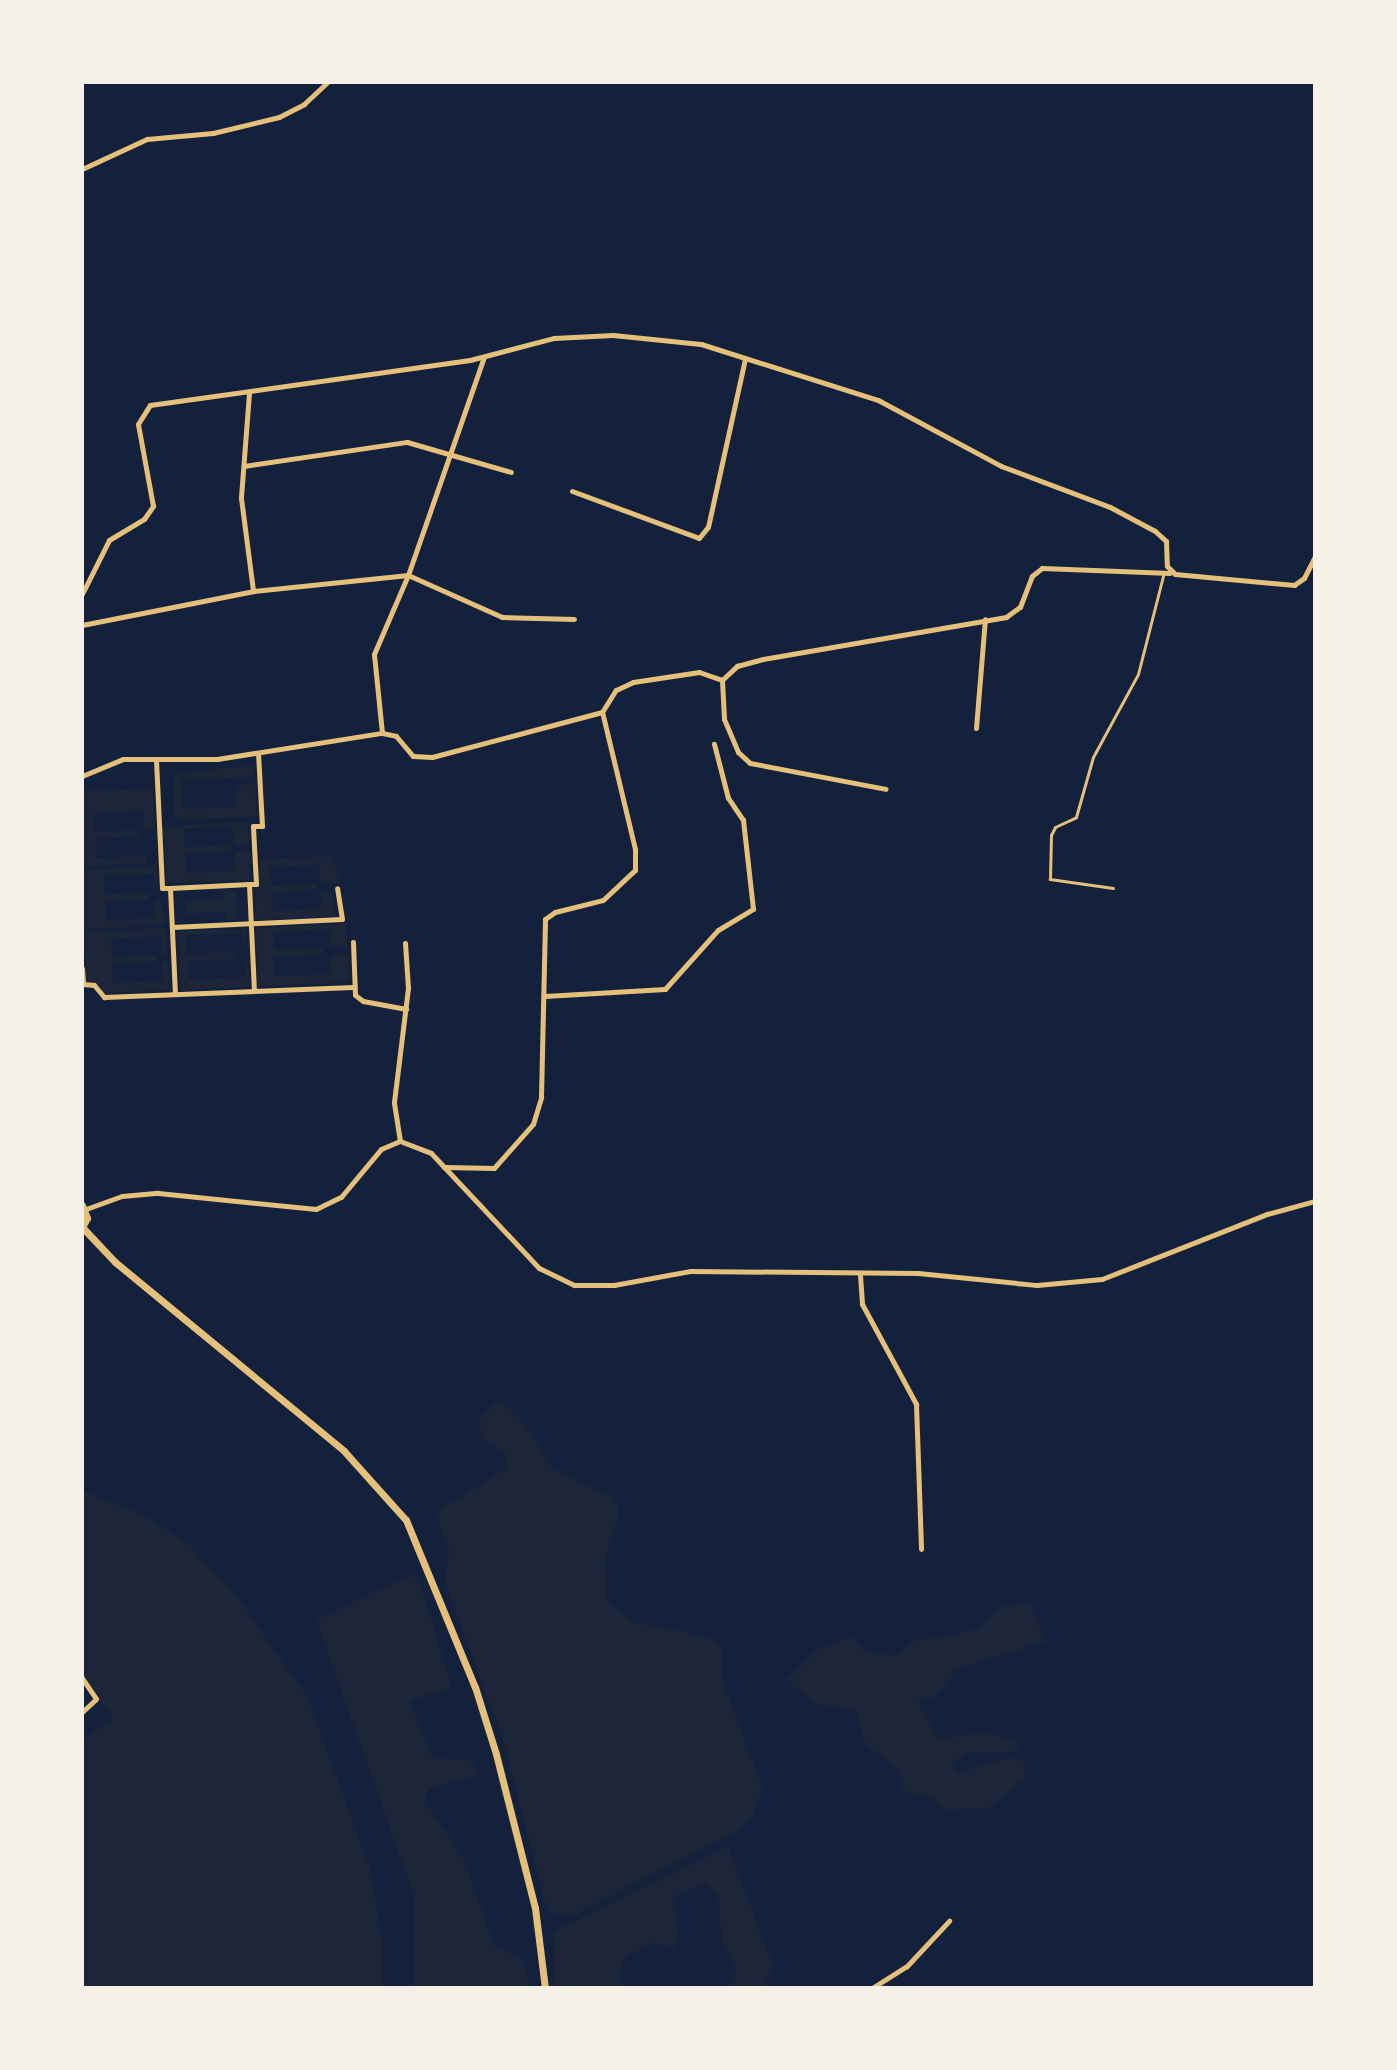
<!DOCTYPE html>
<html>
<head>
<meta charset="utf-8">
<style>
	body { margin:0 }
	#map { position:relative; width:1397px; height:2070px; overflow:hidden; background:#14213d; font-family:"Space Grotesk",sans-serif }
	div>[style] { position:absolute }
	[style*='--x'] { left:calc(var(--x)*1px); top:calc(var(--y)*1px); width:calc(var(--w)*1px); rotate:calc(var(--a)*1deg) }
	.green>* { inset:0; background:#1d2539 }
	.service>* { height:3px; margin:-1.5px; padding:0 1.5px; transform-origin:1.5px; border-radius:1.5px; background:#e5c07b }
	.minor>* { height:5px; margin:-2.5px; padding:0 2.5px; transform-origin:2.5px; border-radius:2.5px; background:#e5c07b }
	.secondary>* { height:7px; margin:-3.5px; padding:0 3.5px; transform-origin:3.5px; border-radius:3.5px; background:#e5c07b }
	span { translate:-50% -50%; white-space:nowrap; text-align:center; line-height:1.15; -webkit-text-stroke:8px #f6f1e7; paint-order:stroke }
	.frame { position:absolute; inset:0; border:84px solid #f6f1e7; pointer-events:none }
</style>
</head>
<body>
<div id="map">
	<div class="green">
		<div style="clip-path:polygon(254px 765px,255px 777px,182px 780px,181px 790px,183px 809px,236px 807px,236px 785px,255px 784px,257px 817px,175px 820px,173px 774px)"></div>
		<div style="clip-path:polygon(153px 789px,155px 830px,145px 830px,143px 811px,94px 814px,95px 832px,139px 830px,139px 837px,95px 839px,96px 858px,146px 856px,146px 863px,82px 866px,82px 791px)"></div>
		<div style="clip-path:polygon(247px 822px,249px 845px,234px 845px,233px 826px,184px 829px,185px 847px,230px 845px,231px 852px,185px 855px,186px 873px,235px 871px,235px 852px,249px 851px,250px 880px,166px 883px,163px 826px)"></div>
		<div style="clip-path:polygon(332px 856px,339px 883px,320px 883px,319px 865px,270px 867px,271px 886px,316px 884px,316px 890px,271px 893px,272px 911px,321px 909px,321px 890px,332px 891px,336px 916px,255px 920px,259px 859px)"></div>
		<div style="clip-path:polygon(157px 866px,158px 892px,153px 874px,104px 876px,105px 894px,148px 893px,148px 900px,105px 902px,106px 920px,155px 918px,155px 899px,161px 899px,166px 925px,84px 929px,82px 870px)"></div>
		<div style="clip-path:polygon(225px 891px,236px 891px,237px 919px,226px 919px,225px 912px,185px 914px,185px 900px,224px 898px)"></div>
		<div style="clip-path:polygon(346px 924px,347px 947px,330px 948px,329px 929px,273px 932px,274px 950px,323px 948px,323px 955px,274px 957px,275px 976px,331px 974px,330px 955px,348px 954px,349px 982px,258px 986px,256px 928px)"></div>
		<div style="clip-path:polygon(166px 928px,168px 955px,162px 955px,160px 936px,111px 939px,112px 957px,156px 955px,156px 962px,112px 964px,113px 983px,162px 981px,162px 962px,168px 962px,169px 990px,105px 993px,96px 983px,86px 982px,84px 932px)"></div>
		<div style="clip-path:polygon(246px 929px,247px 951px,242px 933px,186px 935px,187px 954px,236px 952px,236px 959px,188px 961px,188px 979px,244px 977px,248px 958px,249px 987px,181px 990px,178px 931px)"></div>
		<div style="clip-path:polygon(500px 1400px,526px 1426px,553px 1468px,614px 1498px,619px 1512px,605px 1561px,606px 1599px,632px 1622px,710px 1637px,722px 1647px,723px 1681px,762px 1786px,754px 1815px,736px 1832px,573px 1915px,552px 1915px,546px 1905px,501px 1733px,445px 1584px,449px 1550px,435px 1513px,506px 1468px,506px 1453px,481px 1438px,480px 1417px)"></div>
		<div style="clip-path:polygon(82px 1490px,143px 1515px,187px 1543px,233px 1591px,308px 1698px,371px 1871px,383px 1950px,382px 1988px,82px 1988px,82px 1741px,113px 1717px,82px 1676px)"></div>
		<div style="clip-path:polygon(411px 1574px,420px 1583px,452px 1687px,409px 1701px,433px 1758px,475px 1761px,478px 1776px,428px 1789px,426px 1802px,465px 1861px,494px 1945px,523px 1959px,529px 1988px,413px 1988px,414px 1896px,316px 1620px)"></div>
		<div style="clip-path:polygon(1030px 1603px,1046px 1641px,956px 1670px,936px 1697px,917px 1701px,939px 1739px,983px 1732px,1018px 1741px,1019px 1749px,1012px 1752px,967px 1752px,952px 1765px,957px 1773px,1012px 1757px,1025px 1762px,1024px 1780px,989px 1808px,947px 1810px,929px 1797px,903px 1790px,898px 1769px,866px 1745px,856px 1710px,816px 1704px,787px 1680px,816px 1650px,851px 1636px,864px 1651px,895px 1656px,914px 1641px,979px 1629px,1002px 1605px)"></div>
		<div style="clip-path:polygon(728px 1846px,773px 1966px,761px 1988px,729px 1988px,737px 1968px,722px 1944px,719px 1899px,705px 1883px,675px 1897px,678px 1940px,673px 1949px,654px 1943px,628px 1955px,622px 1963px,619px 1988px,553px 1988px,553px 1932px)"></div>
	</div>
	<div class="service">
		<div style="--x:1113;--y:888;--w:64;--a:-171.9"></div>
		<div style="--x:1050;--y:879;--w:44;--a:-88.7"></div>
		<div style="--x:1051;--y:835;--w:9;--a:-63"></div>
		<div style="--x:1055;--y:827;--w:23;--a:-25"></div>
		<div style="--x:1076;--y:817;--w:62;--a:-74.2"></div>
		<div style="--x:1093;--y:757;--w:94;--a:-61.5"></div>
		<div style="--x:1138;--y:674;--w:105;--a:-75.7"></div>
	</div>
	<div class="minor">
		<div style="--x:82;--y:169;--w:72;--a:-24.8"></div>
		<div style="--x:147;--y:139;--w:66;--a:-5.2"></div>
		<div style="--x:213;--y:133;--w:68;--a:-13.6"></div>
		<div style="--x:279;--y:117;--w:28;--a:-27"></div>
		<div style="--x:304;--y:104;--w:33;--a:-43"></div>
		<div style="--x:249;--y:393;--w:105;--a:94.4"></div>
		<div style="--x:241;--y:498;--w:94;--a:82.6"></div>
		<div style="--x:244;--y:466;--w:165;--a:-8.4"></div>
		<div style="--x:407;--y:442;--w:108;--a:16.1"></div>
		<div style="--x:572;--y:491;--w:135;--a:20.3"></div>
		<div style="--x:699;--y:538;--w:14;--a:-51"></div>
		<div style="--x:708;--y:527;--w:172;--a:-77.6"></div>
		<div style="--x:82;--y:594;--w:60;--a:-63.4"></div>
		<div style="--x:109;--y:540;--w:41;--a:-31"></div>
		<div style="--x:144;--y:519;--w:16;--a:-55"></div>
		<div style="--x:153;--y:506;--w:83;--a:-100.4"></div>
		<div style="--x:138;--y:424;--w:22;--a:-58"></div>
		<div style="--x:150;--y:405;--w:323;--a:-8"></div>
		<div style="--x:470;--y:360;--w:87;--a:-14.7"></div>
		<div style="--x:554;--y:338;--w:59;--a:-2.9"></div>
		<div style="--x:613;--y:335;--w:88;--a:5.8"></div>
		<div style="--x:701;--y:344;--w:186;--a:17.6"></div>
		<div style="--x:878;--y:400;--w:140;--a:28.2"></div>
		<div style="--x:1001;--y:466;--w:116;--a:20.6"></div>
		<div style="--x:1110;--y:507;--w:51;--a:28.1"></div>
		<div style="--x:1155;--y:531;--w:15;--a:42"></div>
		<div style="--x:1166;--y:541;--w:25;--a:88"></div>
		<div style="--x:1167;--y:566;--w:11;--a:45"></div>
		<div style="--x:1175;--y:574;--w:120;--a:5.3"></div>
		<div style="--x:1294;--y:585;--w:12;--a:-35"></div>
		<div style="--x:1304;--y:578;--w:25;--a:-63"></div>
		<div style="--x:82;--y:625;--w:174;--a:-11.2"></div>
		<div style="--x:253;--y:591;--w:156;--a:-5.9"></div>
		<div style="--x:408;--y:575;--w:103;--a:24.1"></div>
		<div style="--x:502;--y:617;--w:72;--a:1.6"></div>
		<div style="--x:722;--y:680;--w:39;--a:87"></div>
		<div style="--x:724;--y:719;--w:36;--a:67"></div>
		<div style="--x:738;--y:752;--w:16;--a:43"></div>
		<div style="--x:750;--y:763;--w:138;--a:10.8"></div>
		<div style="--x:976;--y:728;--w:109;--a:-85.3"></div>
		<div style="--x:382;--y:733;--w:79;--a:-95.8"></div>
		<div style="--x:374;--y:654;--w:86;--a:-66.7"></div>
		<div style="--x:408;--y:575;--w:231;--a:-70.8"></div>
		<div style="--x:156;--y:760;--w:128;--a:87.3"></div>
		<div style="--x:162;--y:888;--w:8;--a:0"></div>
		<div style="--x:170;--y:888;--w:106;--a:87.3"></div>
		<div style="--x:82;--y:776;--w:44;--a:-22.5"></div>
		<div style="--x:123;--y:759;--w:94;--a:0"></div>
		<div style="--x:217;--y:759;--w:167;--a:-9"></div>
		<div style="--x:382;--y:733;--w:14;--a:12"></div>
		<div style="--x:396;--y:736;--w:26;--a:50"></div>
		<div style="--x:413;--y:756;--w:19;--a:3"></div>
		<div style="--x:432;--y:757;--w:176;--a:-14.8"></div>
		<div style="--x:602;--y:712;--w:26;--a:-58"></div>
		<div style="--x:616;--y:690;--w:19;--a:-25"></div>
		<div style="--x:633;--y:682;--w:67;--a:-8.6"></div>
		<div style="--x:699;--y:672;--w:24;--a:19"></div>
		<div style="--x:722;--y:680;--w:21;--a:-43"></div>
		<div style="--x:737;--y:666;--w:27;--a:-15"></div>
		<div style="--x:763;--y:659;--w:247;--a:-9.8"></div>
		<div style="--x:1006;--y:617;--w:17;--a:-36"></div>
		<div style="--x:1020;--y:607;--w:33;--a:-69"></div>
		<div style="--x:1032;--y:576;--w:13;--a:-39"></div>
		<div style="--x:1042;--y:568;--w:128;--a:2.2"></div>
		<div style="--x:170;--y:888;--w:79;--a:-2.9"></div>
		<div style="--x:172;--y:927;--w:170;--a:-2.7"></div>
		<div style="--x:342;--y:919;--w:31;--a:-99"></div>
		<div style="--x:353;--y:942;--w:53;--a:87.8"></div>
		<div style="--x:355;--y:995;--w:10;--a:37"></div>
		<div style="--x:363;--y:1001;--w:44;--a:10.5"></div>
		<div style="--x:82;--y:968;--w:16;--a:86"></div>
		<div style="--x:83;--y:984;--w:11;--a:5"></div>
		<div style="--x:94;--y:985;--w:16;--a:50"></div>
		<div style="--x:104;--y:997;--w:249;--a:-2.3"></div>
		<div style="--x:254;--y:991;--w:107;--a:-92.7"></div>
		<div style="--x:249;--y:884;--w:7;--a:0"></div>
		<div style="--x:256;--y:884;--w:58;--a:-93"></div>
		<div style="--x:253;--y:826;--w:9;--a:0"></div>
		<div style="--x:262;--y:826;--w:73;--a:-93.1"></div>
		<div style="--x:545;--y:996;--w:120;--a:-3.3"></div>
		<div style="--x:665;--y:989;--w:79;--a:-48.1"></div>
		<div style="--x:718;--y:930;--w:41;--a:-31"></div>
		<div style="--x:753;--y:909;--w:90;--a:-96.4"></div>
		<div style="--x:743;--y:820;--w:27;--a:-124"></div>
		<div style="--x:728;--y:798;--w:56;--a:-104.5"></div>
		<div style="--x:400;--y:1141;--w:39;--a:-99"></div>
		<div style="--x:394;--y:1102;--w:115;--a:-83"></div>
		<div style="--x:408;--y:988;--w:45;--a:-93.8"></div>
		<div style="--x:444;--y:1167;--w:50;--a:1.1"></div>
		<div style="--x:494;--y:1168;--w:59;--a:-48.4"></div>
		<div style="--x:533;--y:1124;--w:28;--a:-73"></div>
		<div style="--x:541;--y:1097;--w:178;--a:-88.7"></div>
		<div style="--x:545;--y:919;--w:12;--a:-35"></div>
		<div style="--x:555;--y:912;--w:49;--a:-14"></div>
		<div style="--x:603;--y:900;--w:44;--a:-43.2"></div>
		<div style="--x:635;--y:870;--w:21;--a:-90"></div>
		<div style="--x:635;--y:849;--w:141;--a:-103.5"></div>
		<div style="--x:86;--y:1209;--w:38;--a:-20"></div>
		<div style="--x:122;--y:1196;--w:36;--a:-5"></div>
		<div style="--x:158;--y:1193;--w:159;--a:5.8"></div>
		<div style="--x:316;--y:1209;--w:28;--a:-26"></div>
		<div style="--x:341;--y:1197;--w:62;--a:-50.2"></div>
		<div style="--x:381;--y:1149;--w:21;--a:-23"></div>
		<div style="--x:400;--y:1141;--w:33;--a:21"></div>
		<div style="--x:431;--y:1153;--w:158;--a:46.8"></div>
		<div style="--x:539;--y:1268;--w:39;--a:26"></div>
		<div style="--x:574;--y:1285;--w:40;--a:0"></div>
		<div style="--x:614;--y:1285;--w:77;--a:-10.4"></div>
		<div style="--x:690;--y:1271;--w:228;--a:0.5"></div>
		<div style="--x:918;--y:1273;--w:120;--a:5.8"></div>
		<div style="--x:1037;--y:1285;--w:65;--a:-5.3"></div>
		<div style="--x:1102;--y:1279;--w:177;--a:-21.5"></div>
		<div style="--x:1267;--y:1214;--w:50;--a:-15.2"></div>
		<div style="--x:860;--y:1275;--w:29;--a:86"></div>
		<div style="--x:862;--y:1304;--w:114;--a:61.6"></div>
		<div style="--x:916;--y:1404;--w:145;--a:88"></div>
		<div style="--x:82;--y:1678;--w:25;--a:56"></div>
		<div style="--x:96;--y:1699;--w:19;--a:137"></div>
		<div style="--x:872;--y:1988;--w:41;--a:-32.2"></div>
		<div style="--x:907;--y:1966;--w:62;--a:-47"></div>
	</div>
	<div class="secondary">
		<div style="--x:82;--y:1205;--w:14;--a:69"></div>
		<div style="--x:87;--y:1218;--w:10;--a:119"></div>
		<div style="--x:82;--y:1227;--w:48;--a:46.7"></div>
		<div style="--x:115;--y:1262;--w:297;--a:39.5"></div>
		<div style="--x:344;--y:1451;--w:93;--a:48.1"></div>
		<div style="--x:406;--y:1520;--w:181;--a:67.6"></div>
		<div style="--x:475;--y:1687;--w:70;--a:72.6"></div>
		<div style="--x:496;--y:1754;--w:159;--a:75.8"></div>
		<div style="--x:535;--y:1908;--w:81;--a:82.9"></div>
	</div>
	<div class="frame"></div>
</div>
</body>
</html>
